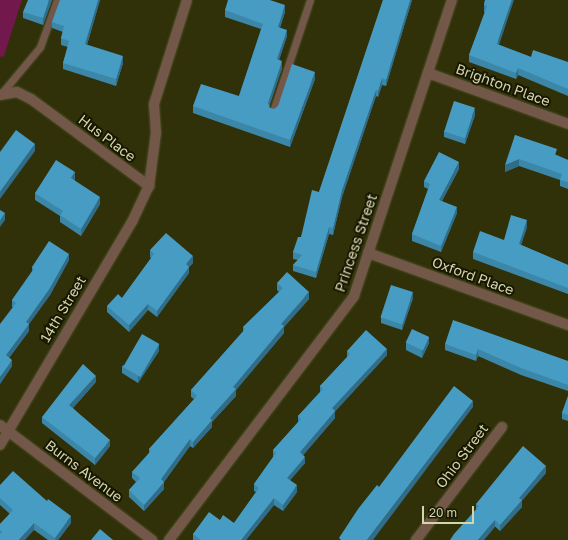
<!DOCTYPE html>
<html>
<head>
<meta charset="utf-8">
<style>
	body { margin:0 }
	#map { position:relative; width:568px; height:540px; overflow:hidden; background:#303009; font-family:"Golos Text",sans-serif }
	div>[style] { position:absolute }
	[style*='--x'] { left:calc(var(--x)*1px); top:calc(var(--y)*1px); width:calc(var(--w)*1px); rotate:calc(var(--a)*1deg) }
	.green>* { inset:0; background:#72184c }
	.roads { filter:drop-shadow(0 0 1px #4d4e27) drop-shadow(0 0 1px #4d4e27) }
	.service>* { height:7px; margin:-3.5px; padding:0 3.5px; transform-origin:3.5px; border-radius:3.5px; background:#735849 }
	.minor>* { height:10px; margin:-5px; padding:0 5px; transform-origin:5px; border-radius:5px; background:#735849 }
	.wall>* { inset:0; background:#3c86a8 }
	.shaded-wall>* { inset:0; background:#316d88 }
	.building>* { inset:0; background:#469cc3; transform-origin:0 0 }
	span { translate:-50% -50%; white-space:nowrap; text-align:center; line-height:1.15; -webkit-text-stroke:4px #181800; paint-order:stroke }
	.street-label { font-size:14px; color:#d3d5b1 }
	.scale { position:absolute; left:422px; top:506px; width:52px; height:18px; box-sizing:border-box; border:2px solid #d3d5b1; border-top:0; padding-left:5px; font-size:12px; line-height:14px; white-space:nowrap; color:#d3d5b1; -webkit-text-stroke:3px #181800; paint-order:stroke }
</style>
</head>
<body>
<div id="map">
	<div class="green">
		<div style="clip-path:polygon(0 0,22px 0,4px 56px,0 57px)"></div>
	</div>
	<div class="roads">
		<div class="service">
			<div style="--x:0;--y:95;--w:62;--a:-50.2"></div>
			<div style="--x:40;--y:47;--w:50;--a:-70.1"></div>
			<div style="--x:273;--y:111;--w:117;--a:-71.6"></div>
		</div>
		<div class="minor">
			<div style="--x:428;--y:73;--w:149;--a:20"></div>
			<div style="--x:0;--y:95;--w:17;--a:-10"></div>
			<div style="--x:17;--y:92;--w:16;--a:27"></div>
			<div style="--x:31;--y:99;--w:147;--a:36.4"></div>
			<div style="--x:368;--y:253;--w:213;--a:19.8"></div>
			<div style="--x:0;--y:425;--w:191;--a:37.1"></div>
			<div style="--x:0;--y:445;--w:259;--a:-59.4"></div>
			<div style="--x:132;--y:222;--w:40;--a:-65"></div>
			<div style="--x:149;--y:186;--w:53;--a:-82.5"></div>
			<div style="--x:156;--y:133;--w:29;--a:-94"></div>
			<div style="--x:154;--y:104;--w:109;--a:-72.4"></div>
			<div style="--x:169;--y:540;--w:306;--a:-52.8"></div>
			<div style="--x:354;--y:296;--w:312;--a:-71.7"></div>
			<div style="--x:416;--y:540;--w:142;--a:-52.7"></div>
		</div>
	</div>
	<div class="wall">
		<div style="clip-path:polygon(52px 0,43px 25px,23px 18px,23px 12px)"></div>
		<div style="clip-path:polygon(60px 0,100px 0,87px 45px,123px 63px,116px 86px,63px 69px,63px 63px,68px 47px,61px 45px,61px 38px,63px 32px,52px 28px,52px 22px)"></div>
		<div style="clip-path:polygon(383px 0,412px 0,386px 86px,382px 85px,378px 97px,376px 96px,342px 197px,333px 235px,329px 234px,316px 278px,293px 271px,293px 265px,298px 260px,293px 259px,293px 252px,301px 237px,319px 192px)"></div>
		<div style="clip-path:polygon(485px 0,499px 45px,531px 57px,568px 62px,568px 96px,518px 75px,516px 79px,469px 62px,469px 55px,485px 12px,484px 12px,484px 5px)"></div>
		<div style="clip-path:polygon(225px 10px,285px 12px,280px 28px,287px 36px,279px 60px,282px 68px,269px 107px,270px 108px,274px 109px,315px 79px,290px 147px,193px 113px,193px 106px,239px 96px,261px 29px,225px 17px)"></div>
		<div style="clip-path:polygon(475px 115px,465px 144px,444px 137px,444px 131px)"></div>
		<div style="clip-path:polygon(515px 135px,557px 155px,568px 160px,568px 189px,560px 186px,560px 180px,519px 166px,505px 172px)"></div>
		<div style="clip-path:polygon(459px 169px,442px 201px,457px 213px,441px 252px,412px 241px,412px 234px,428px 189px,424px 187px,424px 181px)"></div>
		<div style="clip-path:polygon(75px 179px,74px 180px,100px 204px,81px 236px,60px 222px,60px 216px,35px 200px,35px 193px)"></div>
		<div style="clip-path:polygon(527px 227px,521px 245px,568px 265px,568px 294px,473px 259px,473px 252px,504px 240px)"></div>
		<div style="clip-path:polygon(150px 250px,193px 263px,189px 267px,189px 273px,157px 317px,148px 310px,129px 332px,107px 312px,107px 306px,122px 298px,151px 258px,150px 257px)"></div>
		<div style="clip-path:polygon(69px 260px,50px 295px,29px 324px,29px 331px,9px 358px,12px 366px,0 384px,13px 307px,12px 307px,12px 300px,32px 271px,32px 267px)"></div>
		<div style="clip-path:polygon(277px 283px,309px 299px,284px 327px,284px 333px,236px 390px,236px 396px,212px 422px,212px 427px,193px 448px,190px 446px,164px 482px,164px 489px,144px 511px,129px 497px,129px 490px,136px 482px,132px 478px,132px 472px,149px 453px,149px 449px,194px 399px,191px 397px,191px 390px,243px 332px,243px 327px,279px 292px,277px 290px)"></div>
		<div style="clip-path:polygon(413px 298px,402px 330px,381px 323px,381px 317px)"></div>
		<div style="clip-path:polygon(406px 343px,429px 343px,422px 358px,406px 350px)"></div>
		<div style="clip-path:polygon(445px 344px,568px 361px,568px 391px,521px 375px,478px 356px,476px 361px,445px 350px)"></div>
		<div style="clip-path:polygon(159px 351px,138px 383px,122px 373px,122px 366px)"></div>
		<div style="clip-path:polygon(347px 351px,387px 355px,335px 411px,335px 418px,303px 455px,305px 463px,290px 480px,297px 492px,283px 511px,274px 505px,246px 540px,193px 540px,193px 534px,220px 520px,234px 523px,256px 492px,254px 491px,254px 484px,273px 457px,273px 450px,298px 422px,298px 416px,320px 392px,320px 386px,347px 357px)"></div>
		<div style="clip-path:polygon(96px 382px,73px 408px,110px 446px,95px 465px,42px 423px,42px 417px)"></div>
		<div style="clip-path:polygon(568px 396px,568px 421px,562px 419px,562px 413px)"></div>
		<div style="clip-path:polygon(546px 473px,522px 500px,522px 507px,500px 531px,476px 509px,476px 504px)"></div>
		<div style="clip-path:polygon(0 485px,71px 523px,58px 540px,48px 540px,34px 530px,0 540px,0 524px,10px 514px,0 505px)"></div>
	</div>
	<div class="shaded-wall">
		<div style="clip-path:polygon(49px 0,52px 0,43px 25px,43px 18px)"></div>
		<div style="clip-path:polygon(98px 0,100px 0,85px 51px,85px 44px)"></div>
		<div style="clip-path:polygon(410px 0,412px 0,386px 86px,386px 80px)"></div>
		<div style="clip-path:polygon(512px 0,514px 0,497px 51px,497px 44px)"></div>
		<div style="clip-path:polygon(285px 5px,285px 12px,278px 33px,278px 27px)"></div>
		<div style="clip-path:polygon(287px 30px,287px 36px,277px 66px,277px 59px)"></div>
		<div style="clip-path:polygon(123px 56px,123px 63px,116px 86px,116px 79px)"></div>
		<div style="clip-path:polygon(282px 61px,282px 68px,268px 109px,268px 103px)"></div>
		<div style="clip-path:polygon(518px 68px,518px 75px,516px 79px,516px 73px)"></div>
		<div style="clip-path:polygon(315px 72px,315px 79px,290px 147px,290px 140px)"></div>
		<div style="clip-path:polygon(382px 78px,382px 85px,378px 97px,378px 91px)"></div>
		<div style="clip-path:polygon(376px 90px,376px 96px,342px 197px,333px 235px,333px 228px,342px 190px)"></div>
		<div style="clip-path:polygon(475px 108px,475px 115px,465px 144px,465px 138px)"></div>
		<div style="clip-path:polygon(35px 144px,35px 151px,0 199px,0 192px)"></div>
		<div style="clip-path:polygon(519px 159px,519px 166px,505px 172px,505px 165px)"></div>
		<div style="clip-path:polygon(459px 162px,459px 169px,439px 206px,439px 200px)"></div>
		<div style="clip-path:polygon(75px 172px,75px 179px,71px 184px,71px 178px)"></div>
		<div style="clip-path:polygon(100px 197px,100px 204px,81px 236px,81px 229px)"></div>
		<div style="clip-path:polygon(457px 207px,457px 213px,441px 252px,441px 246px)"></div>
		<div style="clip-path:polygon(5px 213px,5px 220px,0 227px,0 221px)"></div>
		<div style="clip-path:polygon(527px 220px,527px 227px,519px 251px,519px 244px)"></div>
		<div style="clip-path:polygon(329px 227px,329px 234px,316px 278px,316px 272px)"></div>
		<div style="clip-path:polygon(69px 254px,69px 260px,50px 295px,26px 328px,26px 322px)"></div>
		<div style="clip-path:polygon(193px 256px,193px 263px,189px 267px,189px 273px,157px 317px,157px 311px,186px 264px)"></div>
		<div style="clip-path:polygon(309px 292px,309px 299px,284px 327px,284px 333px,236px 390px,236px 396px,212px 422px,212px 427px,193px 448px,193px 442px,233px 387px,281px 324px)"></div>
		<div style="clip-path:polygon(413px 292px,413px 298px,402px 330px,402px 324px)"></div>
		<div style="clip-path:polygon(148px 304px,148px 310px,129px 332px,129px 325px)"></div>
		<div style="clip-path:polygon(29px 324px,29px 331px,6px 362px,6px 355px)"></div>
		<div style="clip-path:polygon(429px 337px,429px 343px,422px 358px,422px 351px)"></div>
		<div style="clip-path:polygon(159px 344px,159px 351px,138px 383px,138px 376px)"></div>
		<div style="clip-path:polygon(387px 349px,387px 355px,332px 415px,332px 408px)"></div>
		<div style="clip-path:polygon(478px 349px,478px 356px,476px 361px,476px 355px)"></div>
		<div style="clip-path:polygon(12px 360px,12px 366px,0 384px,0 377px)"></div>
		<div style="clip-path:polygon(96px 376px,96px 382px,69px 412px,69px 405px)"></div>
		<div style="clip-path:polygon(473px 401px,473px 407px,373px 540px,367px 540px)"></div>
		<div style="clip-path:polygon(335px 411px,335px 418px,300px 459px,300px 452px)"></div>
		<div style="clip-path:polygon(190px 439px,190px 446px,161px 486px,161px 479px)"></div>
		<div style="clip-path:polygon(110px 440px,110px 446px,95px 465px,95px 458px)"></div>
		<div style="clip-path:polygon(305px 457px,305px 463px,287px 484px,287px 478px)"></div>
		<div style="clip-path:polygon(546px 466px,546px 473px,521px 502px,522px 500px,522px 507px,500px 531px,500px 525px,519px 498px)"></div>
		<div style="clip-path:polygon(164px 482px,164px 489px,144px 511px,144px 505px)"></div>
		<div style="clip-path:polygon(297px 485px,297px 492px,283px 511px,283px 505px)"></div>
		<div style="clip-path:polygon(274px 498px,274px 505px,246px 540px,241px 540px)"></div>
		<div style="clip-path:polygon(71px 516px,71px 523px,58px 540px,55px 540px,55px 538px)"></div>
		<div style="clip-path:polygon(495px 520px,495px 527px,484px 540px,478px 540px)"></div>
		<div style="clip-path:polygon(34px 523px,34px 530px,25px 540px,19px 540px)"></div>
	</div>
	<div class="building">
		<div style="clip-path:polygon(28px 0,49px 0,43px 18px,23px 12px)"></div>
		<div style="clip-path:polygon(60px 0,98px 0,85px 44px,123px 56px,116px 79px,63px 63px,69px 41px,61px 38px,64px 26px,52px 22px)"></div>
		<div style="clip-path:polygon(228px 0,270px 0,285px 5px,278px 27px,287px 30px,277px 59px,282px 61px,268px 103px,270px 108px,274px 109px,278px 106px,292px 64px,315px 72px,290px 140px,193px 106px,201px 84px,239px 96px,263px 24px,225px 10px)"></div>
		<div style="clip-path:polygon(383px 0,410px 0,386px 80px,382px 78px,378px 91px,376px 90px,342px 190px,333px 228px,329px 227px,316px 272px,293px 265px,302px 255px,293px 252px,298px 237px,301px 237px,312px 190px,319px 192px)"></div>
		<div style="clip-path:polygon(485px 0,512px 0,497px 44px,531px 57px,533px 50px,568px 62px,568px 89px,518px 68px,516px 73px,469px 55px,487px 6px,484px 5px)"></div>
		<div style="left:454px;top:101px;width:22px;height:32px;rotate:18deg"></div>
		<div style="clip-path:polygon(16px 130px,35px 144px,0 192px,0 152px)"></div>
		<div style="clip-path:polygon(515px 135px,557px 149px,555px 155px,568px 160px,568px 182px,560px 180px,562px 174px,519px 159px,505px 165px)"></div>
		<div style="clip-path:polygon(439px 152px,459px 162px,439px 200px,457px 207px,441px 246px,412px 234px,430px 184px,424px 181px)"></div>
		<div style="clip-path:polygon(56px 160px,75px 172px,71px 178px,100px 197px,81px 229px,60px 215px,63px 211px,35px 193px)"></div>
		<div style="clip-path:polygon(0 210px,5px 213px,0 221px)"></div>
		<div style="clip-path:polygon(511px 215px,527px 220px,519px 244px,568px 265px,568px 288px,473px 252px,480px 231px,504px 240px)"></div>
		<div style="clip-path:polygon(166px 233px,193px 256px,186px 264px,189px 267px,157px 311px,148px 304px,129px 325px,107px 306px,118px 294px,122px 298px,154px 254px,150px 250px)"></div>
		<div style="clip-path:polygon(49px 241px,69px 254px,50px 288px,26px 322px,29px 324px,6px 355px,12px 360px,0 377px,0 324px,16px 303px,12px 300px,34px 269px,32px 267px)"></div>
		<div style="clip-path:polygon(287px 272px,309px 292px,281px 324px,284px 326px,233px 387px,236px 389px,210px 418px,212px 420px,193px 442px,190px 439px,161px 479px,164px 482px,144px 505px,129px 490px,140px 478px,132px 472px,151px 451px,149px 449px,197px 396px,191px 390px,245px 329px,243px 327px,283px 288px,277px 283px)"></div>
		<div style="left:391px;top:285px;width:23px;height:34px;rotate:18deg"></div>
		<div style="clip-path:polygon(453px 320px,568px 361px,568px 385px,521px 368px,478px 349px,476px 355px,445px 344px)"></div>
		<div style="left:412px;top:329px;width:19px;height:15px;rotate:25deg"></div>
		<div style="clip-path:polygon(366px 330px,387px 349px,332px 408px,335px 411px,300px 452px,305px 457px,287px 478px,297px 485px,283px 505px,274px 498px,241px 540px,201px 540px,193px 534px,209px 512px,220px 520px,223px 515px,234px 523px,259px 488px,254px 484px,276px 453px,273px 450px,301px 419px,298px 416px,323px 389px,320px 386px,350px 354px,347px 351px)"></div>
		<div style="left:142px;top:334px;width:20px;height:38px;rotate:30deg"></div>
		<div style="clip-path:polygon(83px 364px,96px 376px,69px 405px,110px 440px,95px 458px,42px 417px)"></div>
		<div style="clip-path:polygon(454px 386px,473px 401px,367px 540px,341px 540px,339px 538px,358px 509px,377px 485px,379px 487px)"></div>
		<div style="clip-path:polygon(568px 396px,568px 415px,562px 413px)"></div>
		<div style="clip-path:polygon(523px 446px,546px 466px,519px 498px,522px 500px,500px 525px,495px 520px,478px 540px,450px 540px,454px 534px,479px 506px,476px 504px)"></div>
		<div style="clip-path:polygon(13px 471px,47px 501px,48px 499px,71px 516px,55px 538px,34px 523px,19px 540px,0 540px,0 534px,2px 532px,0 530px,0 524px,13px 510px,0 498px,0 485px)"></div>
		<div style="clip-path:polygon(100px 529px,113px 540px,91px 540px)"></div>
	</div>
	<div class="street-label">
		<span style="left:503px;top:85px;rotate:20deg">Brighton Place</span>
		<span style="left:107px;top:138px;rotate:37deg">Hus Place</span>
		<span style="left:356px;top:243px;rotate:-71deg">Princess Street</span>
		<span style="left:473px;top:276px;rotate:20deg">Oxford Place</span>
		<span style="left:63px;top:309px;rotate:-59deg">14th Street</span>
		<span style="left:462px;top:456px;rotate:-53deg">Ohio Street</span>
		<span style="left:84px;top:471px;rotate:37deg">Burns Avenue</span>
	</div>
	<div class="scale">20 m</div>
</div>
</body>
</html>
